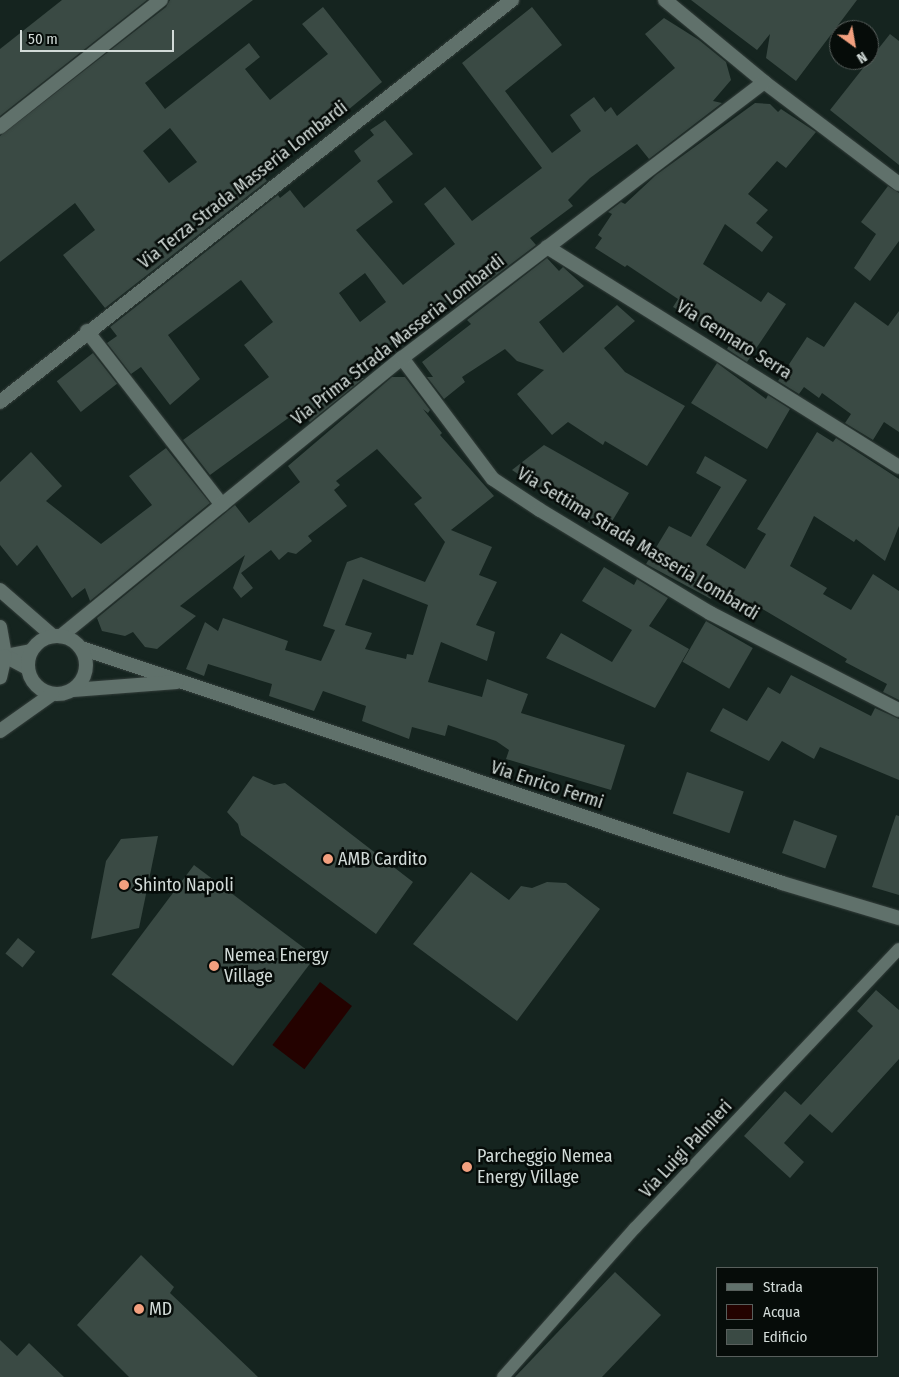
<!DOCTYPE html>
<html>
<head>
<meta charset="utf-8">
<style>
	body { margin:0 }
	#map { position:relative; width:899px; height:1377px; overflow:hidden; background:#15241f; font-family:"Fira Sans Condensed",sans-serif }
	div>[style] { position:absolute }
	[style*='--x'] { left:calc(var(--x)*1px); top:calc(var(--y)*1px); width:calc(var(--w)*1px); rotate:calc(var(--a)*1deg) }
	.water>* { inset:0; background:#240200; transform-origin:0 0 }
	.building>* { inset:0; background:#3a4a44; transform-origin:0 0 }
	.roads { filter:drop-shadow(0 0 1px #343e3b) drop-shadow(0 0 1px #343e3b) }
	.service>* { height:12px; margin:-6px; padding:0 6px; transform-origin:6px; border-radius:6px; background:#60716b }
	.minor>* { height:14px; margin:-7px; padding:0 7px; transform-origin:7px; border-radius:7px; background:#60716b }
	.secondary>* { height:14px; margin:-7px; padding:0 7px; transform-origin:7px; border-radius:7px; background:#60716b }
	.secondary>.ring { margin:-7px; padding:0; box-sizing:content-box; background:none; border:14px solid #60716b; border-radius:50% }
	.dots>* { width:14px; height:14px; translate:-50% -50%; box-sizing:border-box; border:2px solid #060c09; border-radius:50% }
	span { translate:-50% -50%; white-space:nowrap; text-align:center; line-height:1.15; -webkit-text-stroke:5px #060c09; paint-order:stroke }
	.street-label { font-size:18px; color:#d2dbd8 }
	.poi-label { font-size:18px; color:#d2dbd8 }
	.left { translate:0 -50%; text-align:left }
	.legend { position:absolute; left:716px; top:1267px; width:162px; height:90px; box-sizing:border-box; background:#060c09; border:1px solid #585f5c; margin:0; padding:6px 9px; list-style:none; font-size:15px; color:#d2dbd8 }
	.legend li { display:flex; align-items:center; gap:10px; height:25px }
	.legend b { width:25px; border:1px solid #585f5c }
	.north { position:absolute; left:829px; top:20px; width:50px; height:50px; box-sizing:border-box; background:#060c09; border:1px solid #585f5c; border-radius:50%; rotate:148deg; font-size:14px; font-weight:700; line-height:20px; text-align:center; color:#d2dbd8 }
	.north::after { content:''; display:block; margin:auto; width:18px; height:22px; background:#f2a07f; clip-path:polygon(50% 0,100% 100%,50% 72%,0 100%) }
	.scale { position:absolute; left:20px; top:30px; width:154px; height:22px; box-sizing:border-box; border:2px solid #d2dbd8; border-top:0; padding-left:6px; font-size:15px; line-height:18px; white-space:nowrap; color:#d2dbd8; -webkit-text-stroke:4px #060c09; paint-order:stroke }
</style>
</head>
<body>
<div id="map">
	<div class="water">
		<div style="left:320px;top:982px;width:40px;height:79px;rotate:37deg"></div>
	</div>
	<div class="building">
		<div style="clip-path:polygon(62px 0,147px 0,0 116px,0 49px)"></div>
		<div style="clip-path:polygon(evenodd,170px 0,253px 0,145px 83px,165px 109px,249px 43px,260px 57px,245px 69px,270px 100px,328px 54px,302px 24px,323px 7px,382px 82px,337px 119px,330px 112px,256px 167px,267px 181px,105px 308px,63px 255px,95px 230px,75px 203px,0 262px,0 136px,166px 7px,170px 0,170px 128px,197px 162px,169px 183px,143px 151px,170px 128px)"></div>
		<div style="clip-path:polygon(691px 0,857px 0,796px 81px,766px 58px,770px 34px,757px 50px)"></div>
		<div style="clip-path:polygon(evenodd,532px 7px,562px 45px,505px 91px,552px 153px,581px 131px,570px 115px,594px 97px,605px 112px,611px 107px,617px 116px,675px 68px,645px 34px,664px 18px,699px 40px,726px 62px,731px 80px,713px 101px,722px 103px,649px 159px,637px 144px,590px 178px,568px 200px,573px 206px,530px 238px,536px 245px,456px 306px,450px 299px,348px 378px,364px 378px,310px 422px,298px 411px,210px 475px,183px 440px,269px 377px,244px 345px,273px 322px,241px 280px,168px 335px,200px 379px,170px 405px,141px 367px,131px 374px,107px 343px,117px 336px,110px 327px,278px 195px,280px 198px,290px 190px,304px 208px,361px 161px,354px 151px,374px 135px,370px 130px,385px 120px,413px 154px,377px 181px,393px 202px,356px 230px,403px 285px,455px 244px,424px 204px,445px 187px,472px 221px,542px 168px,462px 63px,532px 7px,365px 273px,386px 302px,360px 322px,339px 293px,365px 273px)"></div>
		<div style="clip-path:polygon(890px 34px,899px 41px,899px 165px,830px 110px)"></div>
		<div style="clip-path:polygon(755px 103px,770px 104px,778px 112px,781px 109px,816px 132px,786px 168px,777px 161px,748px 194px,768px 210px,756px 223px,773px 237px,762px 252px,725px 224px,703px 264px,761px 302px,768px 292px,786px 304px,747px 362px,727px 349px,731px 342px,673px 307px,678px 299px,627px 265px,625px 267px,595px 248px,602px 238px,598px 235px,612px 214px,608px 212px,621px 202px,625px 204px,656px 175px)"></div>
		<div style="clip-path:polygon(888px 186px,899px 193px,899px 241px,870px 281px,854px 268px,876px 234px,861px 222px)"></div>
		<div style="clip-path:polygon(547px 258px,559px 271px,563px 267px,584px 286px,539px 322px,563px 353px,617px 305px,635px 321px,604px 348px,625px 372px,685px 406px,647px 466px,605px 441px,603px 445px,568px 422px,552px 435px,517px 394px,544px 370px,517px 361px,505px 349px,462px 377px,465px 382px,444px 399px,427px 377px,433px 377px,422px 362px,471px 324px,467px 320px)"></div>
		<div style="clip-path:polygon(855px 302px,888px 326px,899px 311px,899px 432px,884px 422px,873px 440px,845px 423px,851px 414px,822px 393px,819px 398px,804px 387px,799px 394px,778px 381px,807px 337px,824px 347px)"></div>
		<div style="left:93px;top:353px;width:39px;height:46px;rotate:52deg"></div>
		<div style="clip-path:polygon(717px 363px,766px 399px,768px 395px,790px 409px,767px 449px,691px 403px)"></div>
		<div style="clip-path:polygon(evenodd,392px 377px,405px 377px,430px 410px,428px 413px,423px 409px,442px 433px,440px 435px,494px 496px,451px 530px,492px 547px,479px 575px,497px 582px,476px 625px,495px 632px,487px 661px,441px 642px,428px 682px,482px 697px,487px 679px,528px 694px,521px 713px,625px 745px,611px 790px,506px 759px,509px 750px,496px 741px,448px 725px,445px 736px,412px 727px,409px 739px,362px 721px,366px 706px,323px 691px,314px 711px,269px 696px,272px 684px,208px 664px,204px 676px,186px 669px,205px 622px,218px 631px,223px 618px,288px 641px,285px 650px,321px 661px,335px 630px,323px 626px,347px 562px,361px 557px,425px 582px,445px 542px,414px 504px,422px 498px,377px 449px,336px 481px,340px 485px,334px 490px,347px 506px,308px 536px,312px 541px,296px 554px,288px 552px,279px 560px,271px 550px,241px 573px,253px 588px,241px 598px,233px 588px,245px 555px,180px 606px,196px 616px,157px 649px,145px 647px,133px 632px,125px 636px,102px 631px,97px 618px,235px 505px,249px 523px,300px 482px,288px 466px,392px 377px,363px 579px,428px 605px,413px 655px,407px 654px,406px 659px,365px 649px,372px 633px,345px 625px,363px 579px)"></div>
		<div style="clip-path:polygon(817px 432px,833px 442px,836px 438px,899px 479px,899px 526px,885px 561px,856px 539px,854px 542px,814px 516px,790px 566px,827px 588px,823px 594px,851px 610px,873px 574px,899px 591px,899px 700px,883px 692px,887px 684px,845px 662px,847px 659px,754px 604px,752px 608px,718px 587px,711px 599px,646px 564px,669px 526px,691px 537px,721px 487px,696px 473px,705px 456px,747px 480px,706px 545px,745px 569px,766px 534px,757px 529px)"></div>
		<div style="clip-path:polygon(544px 445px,629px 493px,605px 533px,512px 470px)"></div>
		<div style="clip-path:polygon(166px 448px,210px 503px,90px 601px,85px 588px,72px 598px,37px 545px,17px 566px,0 545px,0 482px,31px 452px,62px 486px,46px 501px,101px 544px,152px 505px,129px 476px)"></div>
		<div style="clip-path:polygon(604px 567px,634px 585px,637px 579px,668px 598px,649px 626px,689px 649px,655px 708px,546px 658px,561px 633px,612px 662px,632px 630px,582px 601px)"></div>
		<div style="left:706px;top:621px;width:54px;height:47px;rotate:30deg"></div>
		<div style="clip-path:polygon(791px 675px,871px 716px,875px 708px,899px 719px,899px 780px,820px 747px,814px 759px,782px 741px,769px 761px,710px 731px,723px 708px,747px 721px,768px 687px,780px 694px)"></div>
		<div style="left:687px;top:772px;width:60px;height:44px;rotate:19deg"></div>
		<div style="clip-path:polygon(253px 776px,274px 785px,285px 783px,413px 882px,376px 934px,241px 835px,238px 824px,227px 812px)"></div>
		<div style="clip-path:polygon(896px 815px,899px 816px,899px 895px,872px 887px)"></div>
		<div style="left:794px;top:820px;width:46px;height:35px;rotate:20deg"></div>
		<div style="clip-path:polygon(158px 836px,139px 928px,91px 939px,106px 861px,121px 839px)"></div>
		<div style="left:194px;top:865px;width:152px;height:137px;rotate:37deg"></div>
		<div style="clip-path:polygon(471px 872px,509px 900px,521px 886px,532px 888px,547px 882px,566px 883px,600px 909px,517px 1021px,413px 944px)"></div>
		<div style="left:18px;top:938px;width:22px;height:20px;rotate:39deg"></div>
		<div style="clip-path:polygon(876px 990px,899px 1010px,899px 1059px,832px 1133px,810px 1114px,784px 1143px,804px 1162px,790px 1178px,744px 1136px,785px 1091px,801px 1105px,873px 1026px,857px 1011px)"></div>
		<div style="clip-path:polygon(141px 1255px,174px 1287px,170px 1293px,258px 1377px,129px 1377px,77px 1325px)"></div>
		<div style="clip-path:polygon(615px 1272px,661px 1315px,602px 1377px,515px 1377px)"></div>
		<div style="clip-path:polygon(0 1340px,17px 1356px,29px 1343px,64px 1377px,0 1377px)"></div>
	</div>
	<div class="roads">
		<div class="service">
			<div style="--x:503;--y:1377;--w:199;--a:-48.5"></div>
			<div style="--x:635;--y:1228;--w:384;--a:-46.6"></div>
		</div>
		<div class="minor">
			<div style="--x:665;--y:0;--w:129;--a:39.6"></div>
			<div style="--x:764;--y:82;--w:169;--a:37.1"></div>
			<div style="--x:0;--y:127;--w:205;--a:-38.3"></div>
			<div style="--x:547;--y:247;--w:415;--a:32"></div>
			<div style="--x:87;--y:331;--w:220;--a:52.2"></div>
			<div style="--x:402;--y:358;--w:151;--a:53.1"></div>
			<div style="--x:493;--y:479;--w:56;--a:33.4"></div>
			<div style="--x:540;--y:510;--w:199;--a:31.2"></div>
			<div style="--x:710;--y:613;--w:212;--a:27.2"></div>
			<div style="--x:0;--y:402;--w:651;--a:-38.14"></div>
			<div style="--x:61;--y:636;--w:440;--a:-39.2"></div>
			<div style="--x:402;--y:358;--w:455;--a:-37.3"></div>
			<div style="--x:81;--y:648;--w:739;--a:18.53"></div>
			<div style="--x:782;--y:883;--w:122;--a:16.7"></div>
			<div style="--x:5;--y:656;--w:26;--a:-11"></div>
			<div style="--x:5;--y:656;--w:26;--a:28"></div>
			<div style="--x:73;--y:690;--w:104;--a:-4.4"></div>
		</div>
		<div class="secondary">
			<div style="--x:0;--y:590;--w:70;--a:41"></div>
			<div style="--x:0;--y:627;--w:29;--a:80"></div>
			<div style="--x:5;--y:656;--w:22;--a:103"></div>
			<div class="ring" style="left:28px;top:636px;width:44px;height:44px"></div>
			<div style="--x:0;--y:731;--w:64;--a:-35.4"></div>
		</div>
	</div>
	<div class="dots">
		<div style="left:328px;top:859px;background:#f2a07f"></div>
		<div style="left:124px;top:885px;background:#f2a07f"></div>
		<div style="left:214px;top:966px;background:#f2a07f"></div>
		<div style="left:467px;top:1167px;background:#f2a07f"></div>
		<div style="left:139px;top:1309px;background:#f2a07f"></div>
	</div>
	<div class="street-label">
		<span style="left:243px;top:185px;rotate:-38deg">Via Terza Strada Masseria Lombardi</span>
		<span style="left:398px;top:340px;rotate:-38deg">Via Prima Strada Masseria Lombardi</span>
		<span style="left:734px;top:340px;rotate:32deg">Via Gennaro Serra</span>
		<span style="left:638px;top:544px;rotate:31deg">Via Settima Strada Masseria Lombardi</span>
		<span style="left:547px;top:785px;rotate:18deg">Via Enrico Fermi</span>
		<span style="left:686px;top:1149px;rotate:-47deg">Via Luigi Palmieri</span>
	</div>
	<div class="poi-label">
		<span class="left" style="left:338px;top:859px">AMB Cardito</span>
		<span class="left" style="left:134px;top:885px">Shinto Napoli</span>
		<span class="left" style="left:224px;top:966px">Nemea Energy<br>Village</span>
		<span class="left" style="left:477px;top:1167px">Parcheggio Nemea<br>Energy Village</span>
		<span class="left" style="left:149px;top:1309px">MD</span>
	</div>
	<ul class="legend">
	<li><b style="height:6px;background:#60716b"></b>Strada</li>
	<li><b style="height:14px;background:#240200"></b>Acqua</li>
	<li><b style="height:14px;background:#3a4a44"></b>Edificio</li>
	</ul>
	<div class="north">N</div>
	<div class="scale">50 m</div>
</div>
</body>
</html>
